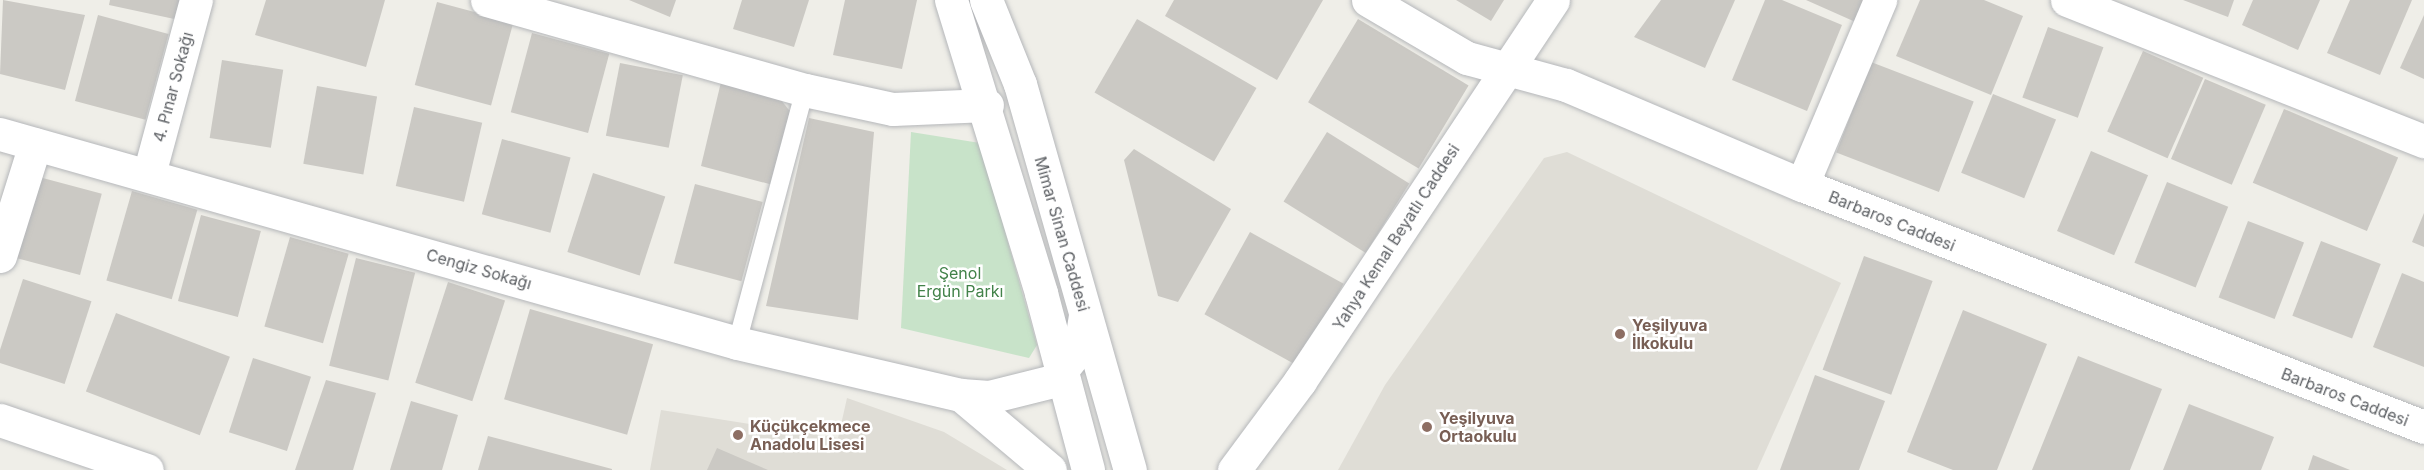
<!DOCTYPE html>
<html>
<head>
<meta charset="utf-8">
<style>
	body { margin:0 }
	#map { position:relative; width:2424px; height:470px; overflow:hidden; background:#efeee8; font-family:Inter,sans-serif }
	div>[style] { position:absolute }
	[style*='--x'] { left:calc(var(--x)*1px); top:calc(var(--y)*1px); width:calc(var(--w)*1px); rotate:calc(var(--a)*1deg) }
	.education>* { inset:0; background:#dfddd6 }
	.green>* { inset:0; background:#c8e3c9 }
	.building>* { inset:0; background:#cbc9c4; transform-origin:0 0 }
	.roads { filter:drop-shadow(0 0 2px #b5b7ba) drop-shadow(0 0 2px #b5b7ba) }
	.lane>* { height:18px; margin:-9px; padding:0 9px; transform-origin:9px; border-radius:9px; background:#fff }
	.street>* { height:33px; margin:-16.5px; padding:0 16.5px; transform-origin:16.5px; border-radius:16.5px; background:#fff }
	.secondary>* { height:33px; margin:-16.5px; padding:0 16.5px; transform-origin:16.5px; border-radius:16.5px; background:#fff }
	.dots>* { width:16px; height:16px; translate:-50% -50%; box-sizing:border-box; border:3px solid #fff; border-radius:50% }
	span { translate:-50% -50%; white-space:nowrap; text-align:center; line-height:1.15; -webkit-text-stroke:5px #fff; paint-order:stroke }
	.street-label { font-size:16px; color:#5f6266 }
	.park-label { font-size:16px; color:#428249 }
	.education-label { font-size:16px; color:#785e54; font-weight:700 }
	.left { translate:0 -50%; text-align:left }
</style>
</head>
<body>
<div id="map">
	<div class="education">
		<div style="clip-path:polygon(1567px 152px,1841px 283px,1757px 470px,1338px 470px,1385px 385px,1544px 158px)"></div>
		<div style="clip-path:polygon(847px 398px,944px 432px,1007px 470px,650px 470px,661px 410px,838px 438px)"></div>
	</div>
	<div class="green">
		<div style="clip-path:polygon(911px 132px,980px 143px,1037px 345px,1029px 358px,901px 328px)"></div>
	</div>
	<div class="building">
		<div style="clip-path:polygon(3px 0,85px 15px,65px 90px,0 74px)"></div>
		<div style="clip-path:polygon(110px 0,184px 0,179px 20px,109px 5px)"></div>
		<div style="clip-path:polygon(266px 0,385px 0,366px 67px,255px 35px)"></div>
		<div style="clip-path:polygon(629px 0,676px 0,670px 17px)"></div>
		<div style="clip-path:polygon(742px 0,809px 0,794px 47px,733px 29px)"></div>
		<div style="clip-path:polygon(845px 0,917px 0,902px 69px,833px 55px)"></div>
		<div style="clip-path:polygon(1174px 0,1323px 0,1277px 80px,1165px 16px)"></div>
		<div style="clip-path:polygon(1456px 0,1504px 0,1491px 21px)"></div>
		<div style="clip-path:polygon(1661px 0,1735px 0,1705px 68px,1634px 37px)"></div>
		<div style="clip-path:polygon(1765px 0,1782px 0,1842px 25px,1807px 111px,1732px 80px)"></div>
		<div style="clip-path:polygon(1806px 0,1870px 0,1860px 24px)"></div>
		<div style="clip-path:polygon(1920px 0,1984px 0,2023px 16px,1991px 95px,1896px 56px)"></div>
		<div style="clip-path:polygon(2183px 0,2234px 0,2228px 17px)"></div>
		<div style="clip-path:polygon(2253px 0,2320px 0,2298px 50px,2242px 25px)"></div>
		<div style="clip-path:polygon(2350px 0,2412px 0,2380px 75px,2327px 53px)"></div>
		<div style="left:437px;top:2px;width:79px;height:86px;rotate:15deg"></div>
		<div style="left:98px;top:15px;width:73px;height:89px;rotate:15deg"></div>
		<div style="clip-path:polygon(2424px 15px,2424px 79px,2400px 68px)"></div>
		<div style="left:1137px;top:19px;width:138px;height:85px;rotate:30deg"></div>
		<div style="left:1358px;top:19px;width:129px;height:97px;rotate:31deg"></div>
		<div style="left:2048px;top:27px;width:59px;height:75px;rotate:20deg"></div>
		<div style="left:532px;top:33px;width:80px;height:82px;rotate:15deg"></div>
		<div style="left:2143px;top:51px;width:66px;height:88px;rotate:24deg"></div>
		<div style="left:222px;top:60px;width:62px;height:79px;rotate:9deg"></div>
		<div style="left:1871px;top:62px;width:110px;height:97px;rotate:21deg"></div>
		<div style="left:620px;top:63px;width:64px;height:74px;rotate:11deg"></div>
		<div style="left:2205px;top:79px;width:66px;height:87px;rotate:23deg"></div>
		<div style="clip-path:polygon(721px 82px,777px 95px,793px 115px,773px 185px,701px 166px)"></div>
		<div style="left:317px;top:86px;width:61px;height:79px;rotate:10deg"></div>
		<div style="left:1993px;top:94px;width:68px;height:85px;rotate:22deg"></div>
		<div style="left:414px;top:107px;width:70px;height:81px;rotate:13deg"></div>
		<div style="left:2284px;top:109px;width:124px;height:80px;rotate:23deg"></div>
		<div style="clip-path:polygon(809px 118px,874px 132px,858px 320px,766px 306px)"></div>
		<div style="left:1327px;top:132px;width:97px;height:82px;rotate:32deg"></div>
		<div style="left:502px;top:139px;width:71px;height:78px;rotate:15deg"></div>
		<div style="clip-path:polygon(1134px 149px,1231px 209px,1178px 302px,1158px 296px,1124px 160px)"></div>
		<div style="left:2091px;top:151px;width:62px;height:87px;rotate:23deg"></div>
		<div style="left:593px;top:173px;width:76px;height:83px;rotate:18deg"></div>
		<div style="left:39px;top:177px;width:65px;height:84px;rotate:15deg"></div>
		<div style="left:2167px;top:182px;width:66px;height:87px;rotate:22deg"></div>
		<div style="left:695px;top:184px;width:70px;height:82px;rotate:15deg"></div>
		<div style="left:132px;top:191px;width:68px;height:93px;rotate:16deg"></div>
		<div style="clip-path:polygon(2424px 213px,2424px 247px,2412px 242px)"></div>
		<div style="left:201px;top:215px;width:62px;height:89px;rotate:15deg"></div>
		<div style="left:2248px;top:221px;width:60px;height:82px;rotate:21deg"></div>
		<div style="left:1250px;top:232px;width:107px;height:94px;rotate:29deg"></div>
		<div style="left:290px;top:237px;width:61px;height:93px;rotate:16deg"></div>
		<div style="left:2321px;top:241px;width:64px;height:80px;rotate:21deg"></div>
		<div style="left:1864px;top:256px;width:73px;height:121px;rotate:20deg"></div>
		<div style="left:356px;top:258px;width:61px;height:111px;rotate:14deg"></div>
		<div style="clip-path:polygon(2402px 273px,2424px 282px,2424px 367px,2373px 347px)"></div>
		<div style="left:23px;top:279px;width:72px;height:87px;rotate:18deg"></div>
		<div style="left:448px;top:282px;width:60px;height:106px;rotate:18deg"></div>
		<div style="left:530px;top:309px;width:128px;height:94px;rotate:16deg"></div>
		<div style="clip-path:polygon(1963px 310px,2047px 344px,1997px 470px,1953px 470px,1907px 452px)"></div>
		<div style="left:116px;top:313px;width:122px;height:84px;rotate:21deg"></div>
		<div style="clip-path:polygon(2078px 356px,2162px 389px,2130px 470px,2032px 470px)"></div>
		<div style="left:253px;top:358px;width:61px;height:78px;rotate:18deg"></div>
		<div style="clip-path:polygon(1815px 375px,1885px 401px,1859px 470px,1780px 470px)"></div>
		<div style="clip-path:polygon(326px 380px,376px 393px,353px 470px,295px 470px)"></div>
		<div style="clip-path:polygon(411px 401px,458px 415px,442px 470px,390px 470px)"></div>
		<div style="clip-path:polygon(2189px 404px,2274px 437px,2261px 470px,2163px 470px)"></div>
		<div style="clip-path:polygon(488px 436px,612px 469px,612px 470px,478px 470px)"></div>
		<div style="clip-path:polygon(717px 448px,768px 470px,707px 470px)"></div>
		<div style="clip-path:polygon(2313px 455px,2350px 470px,2308px 470px)"></div>
	</div>
	<div class="roads">
		<div class="lane">
			<div style="--x:737;--y:343;--w:262;--a:-75"></div>
		</div>
		<div class="street">
			<div style="--x:487;--y:0;--w:330;--a:15.8"></div>
			<div style="--x:805;--y:90;--w:90;--a:12.2"></div>
			<div style="--x:893;--y:109;--w:94;--a:-2.4"></div>
			<div style="--x:2067;--y:0;--w:384;--a:21.6"></div>
			<div style="--x:149;--y:174;--w:180;--a:-74.9"></div>
			<div style="--x:1802;--y:185;--w:201;--a:-67.1"></div>
			<div style="--x:0;--y:256;--w:117;--a:-72.6"></div>
			<div style="--x:0;--y:420;--w:155;--a:18.8"></div>
		</div>
		<div class="secondary">
			<div style="--x:951;--y:0;--w:307;--a:72.9"></div>
			<div style="--x:1041;--y:293;--w:183;--a:75.1"></div>
			<div style="--x:986;--y:0;--w:91;--a:68"></div>
			<div style="--x:1020;--y:84;--w:401;--a:74.1"></div>
			<div style="--x:1368;--y:0;--w:115;--a:30.4"></div>
			<div style="--x:1467;--y:58;--w:103;--a:15.3"></div>
			<div style="--x:1566;--y:85;--w:256;--a:23"></div>
			<div style="--x:1802;--y:185;--w:667;--a:21.26"></div>
			<div style="--x:0;--y:134;--w:766;--a:15.83"></div>
			<div style="--x:737;--y:343;--w:230;--a:13.1"></div>
			<div style="--x:961;--y:395;--w:28;--a:4"></div>
			<div style="--x:989;--y:397;--w:66;--a:-14"></div>
			<div style="--x:1053;--y:381;--w:43;--a:-51.5"></div>
			<div style="--x:1080;--y:347;--w:33;--a:-81"></div>
			<div style="--x:961;--y:395;--w:116;--a:40.1"></div>
			<div style="--x:1234;--y:470;--w:111;--a:-53.4"></div>
			<div style="--x:1300;--y:381;--w:457;--a:-56.4"></div>
		</div>
	</div>
	<div class="dots">
		<div style="left:1620px;top:334px;background:#8d6e63"></div>
		<div style="left:1427px;top:427px;background:#8d6e63"></div>
		<div style="left:738px;top:435px;background:#8d6e63"></div>
	</div>
	<div class="street-label">
		<span style="left:173px;top:87px;rotate:-75deg">4. Pınar Sokağı</span>
		<span style="left:1892px;top:221px;rotate:22deg">Barbaros Caddesi</span>
		<span style="left:1062px;top:234px;rotate:74deg">Mimar Sinan Caddesi</span>
		<span style="left:1396px;top:237px;rotate:-57deg">Yahya Kemal Beyatlı Caddesi</span>
		<span style="left:479px;top:269px;rotate:16deg">Cengiz Sokağı</span>
		<span style="left:2345px;top:397px;rotate:21deg">Barbaros Caddesi</span>
	</div>
	<div class="park-label">
		<span style="left:960px;top:282px">Şenol<br>Ergün Parkı</span>
	</div>
	<div class="education-label">
		<span class="left" style="left:1632px;top:334px">Yeşilyuva<br>İlkokulu</span>
		<span class="left" style="left:1439px;top:427px">Yeşilyuva<br>Ortaokulu</span>
		<span class="left" style="left:750px;top:435px">Küçükçekmece<br>Anadolu Lisesi</span>
	</div>
</div>
</body>
</html>
